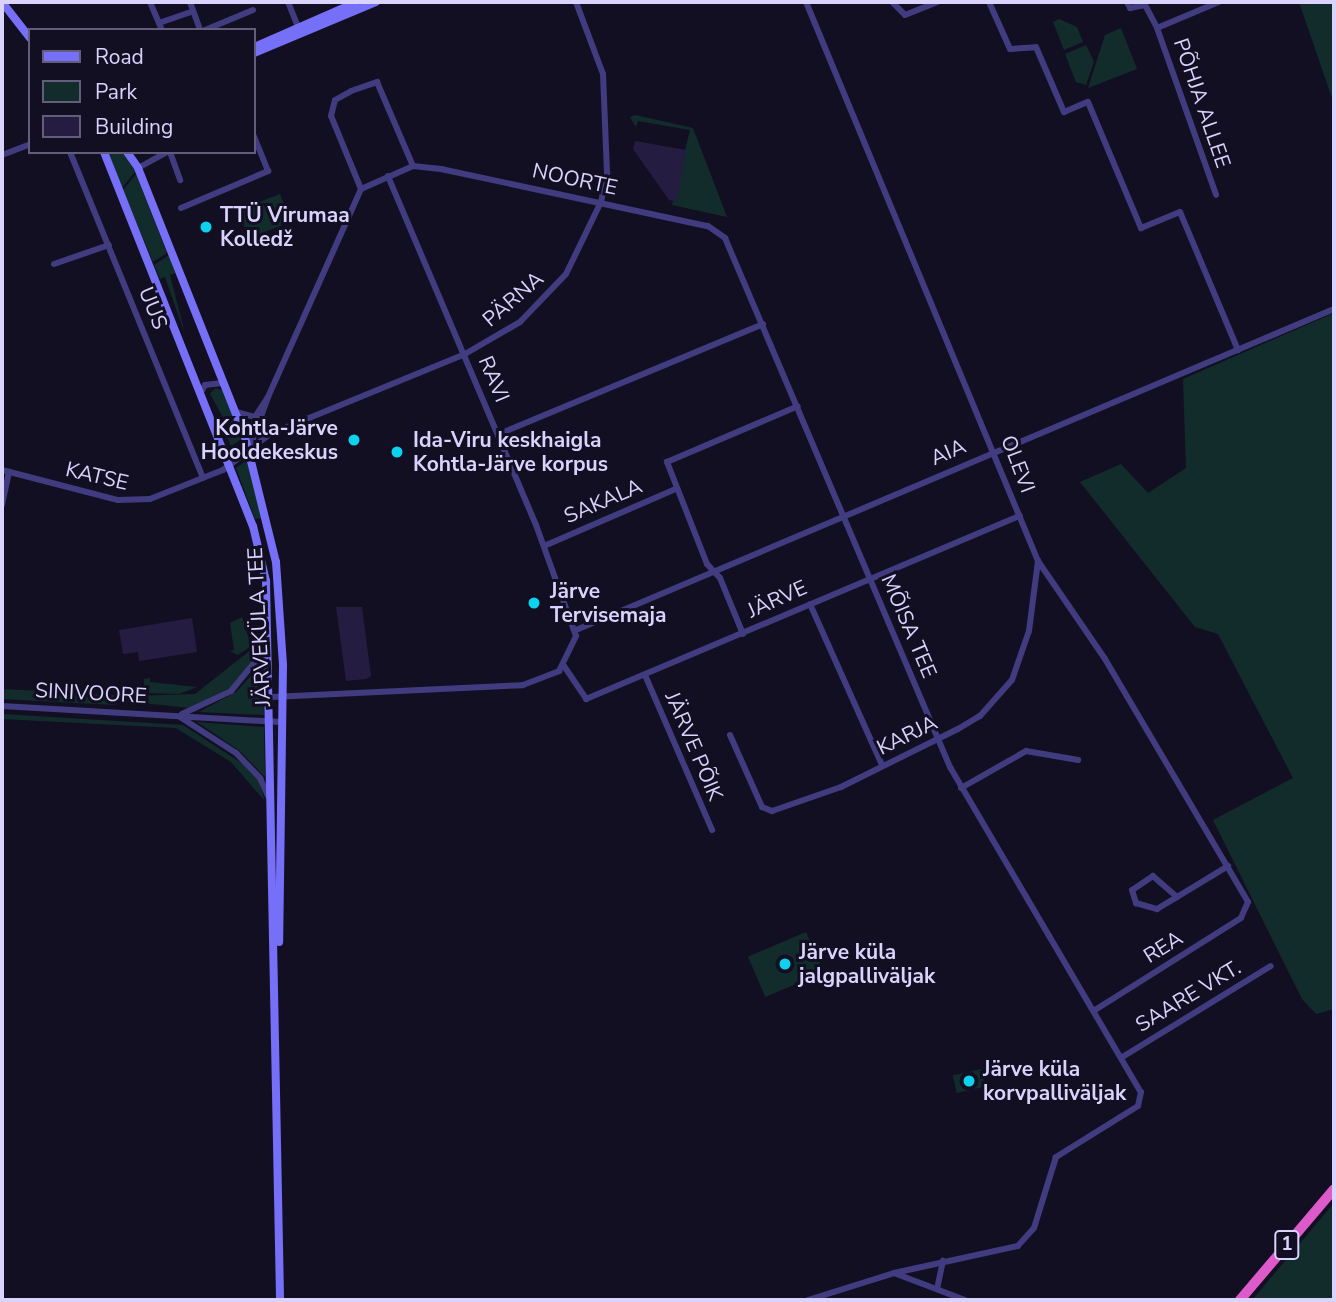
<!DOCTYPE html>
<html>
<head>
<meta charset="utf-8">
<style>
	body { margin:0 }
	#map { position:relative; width:1336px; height:1302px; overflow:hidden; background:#130f22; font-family:"Nunito Sans",sans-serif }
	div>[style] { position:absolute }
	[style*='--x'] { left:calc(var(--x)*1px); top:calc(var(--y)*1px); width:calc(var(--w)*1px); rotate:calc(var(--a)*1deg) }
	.green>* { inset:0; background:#122c2c; transform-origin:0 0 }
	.building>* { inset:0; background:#251c42 }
	.minor>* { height:6px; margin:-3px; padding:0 3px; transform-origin:3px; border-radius:3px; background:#413c7f }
	.secondary>* { height:8px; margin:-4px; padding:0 4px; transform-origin:4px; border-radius:4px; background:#766ff8 }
	.trunk>* { height:10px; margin:-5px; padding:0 5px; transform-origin:5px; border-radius:5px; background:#dc5aca }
	.dots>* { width:19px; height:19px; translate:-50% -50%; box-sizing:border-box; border:4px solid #130f22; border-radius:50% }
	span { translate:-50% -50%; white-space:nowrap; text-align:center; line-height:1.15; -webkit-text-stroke:6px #130f22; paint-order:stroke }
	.shield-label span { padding:2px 5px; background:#130f22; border:2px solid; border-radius:5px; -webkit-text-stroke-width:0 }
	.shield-label { font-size:19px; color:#d9d3fd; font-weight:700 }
	.street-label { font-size:21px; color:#d9d3fd }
	.poi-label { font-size:21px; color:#d9d3fd; font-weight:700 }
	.left { translate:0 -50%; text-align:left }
	.right { translate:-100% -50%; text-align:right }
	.frame { position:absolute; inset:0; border:4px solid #d9d3fd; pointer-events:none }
	.legend { position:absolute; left:28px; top:28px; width:228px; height:126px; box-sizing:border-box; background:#130f22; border:2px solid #625d7a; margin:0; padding:9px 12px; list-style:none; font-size:21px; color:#d9d3fd }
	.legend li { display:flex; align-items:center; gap:14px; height:35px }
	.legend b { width:35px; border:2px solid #625d7a }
</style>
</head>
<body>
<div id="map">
	<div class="green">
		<div style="clip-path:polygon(1299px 2px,1334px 2px,1334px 104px)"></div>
		<div style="clip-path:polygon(1059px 19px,1077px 27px,1083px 42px,1064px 50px,1053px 22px)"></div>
		<div style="clip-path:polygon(1121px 28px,1137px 69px,1088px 88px,1105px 35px)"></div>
		<div style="clip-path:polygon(1086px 45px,1094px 62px,1086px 85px,1076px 82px,1065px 54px)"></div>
		<div style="clip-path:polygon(635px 115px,693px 128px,727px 217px,672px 205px,690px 130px,638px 121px,636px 127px,630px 117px)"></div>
		<div style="clip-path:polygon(108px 152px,124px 152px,135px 172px,122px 188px)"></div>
		<div style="clip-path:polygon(136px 174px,167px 253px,153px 262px,123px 190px)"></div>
		<div style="left:280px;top:194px;width:30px;height:45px;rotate:69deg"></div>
		<div style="clip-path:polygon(169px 255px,175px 273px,170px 275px,185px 334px,165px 277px,160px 279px,154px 265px)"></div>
		<div style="clip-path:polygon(1334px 313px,1334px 1009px,1316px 1014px,1302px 999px,1213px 820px,1293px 778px,1218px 634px,1195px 627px,1080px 482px,1121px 464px,1148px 493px,1186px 468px,1183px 379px)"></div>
		<div style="clip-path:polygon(215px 388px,222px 390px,242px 439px,231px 446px,225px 431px,229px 428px,210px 394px)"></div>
		<div style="clip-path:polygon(249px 459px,263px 518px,255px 519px,236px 468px)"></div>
		<div style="clip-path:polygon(242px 617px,251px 646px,238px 655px,230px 651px,234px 650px,230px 623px)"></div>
		<div style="clip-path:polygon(252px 649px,256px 656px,230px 688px,190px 708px,133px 702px,133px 696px,195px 694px)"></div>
		<div style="clip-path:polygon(262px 664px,264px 715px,199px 712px,236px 692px)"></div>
		<div style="clip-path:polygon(150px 678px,150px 682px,197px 687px,179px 694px,144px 693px,144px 679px)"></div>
		<div style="clip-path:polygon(2px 689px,41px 691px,123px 696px,115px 705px,57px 702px,2px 699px)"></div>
		<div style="clip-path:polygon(2px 714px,183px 725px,243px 764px,258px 779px,265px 801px,231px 762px,176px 728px,2px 719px)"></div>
		<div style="clip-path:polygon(197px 722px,264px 727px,265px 777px,240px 751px)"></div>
		<div style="left:806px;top:932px;width:44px;height:63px;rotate:67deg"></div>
		<div style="left:981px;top:1069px;width:18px;height:29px;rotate:77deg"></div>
		<div style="clip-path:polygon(1334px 1203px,1334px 1300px,1252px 1300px)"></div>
	</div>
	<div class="building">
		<div style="clip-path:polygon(635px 141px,686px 150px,677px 202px,669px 200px,633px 149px)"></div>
		<div style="clip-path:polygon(336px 607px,362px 607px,371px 676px,366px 679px,346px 681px)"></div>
		<div style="clip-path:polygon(192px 618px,197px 652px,139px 661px,138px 652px,123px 654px,119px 630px)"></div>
	</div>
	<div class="minor">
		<div style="--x:150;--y:2;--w:30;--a:67"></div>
		<div style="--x:190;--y:2;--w:30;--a:70"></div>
		<div style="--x:288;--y:2;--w:29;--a:68"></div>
		<div style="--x:806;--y:2;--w:605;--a:67.46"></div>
		<div style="--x:1038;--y:561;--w:119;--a:55.6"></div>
		<div style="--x:1105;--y:659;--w:282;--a:59.5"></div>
		<div style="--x:1248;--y:902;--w:17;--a:114"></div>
		<div style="--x:1241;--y:918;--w:173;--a:147.8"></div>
		<div style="--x:892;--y:2;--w:18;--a:45"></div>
		<div style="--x:905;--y:15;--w:35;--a:-22"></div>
		<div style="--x:989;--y:2;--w:51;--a:65.9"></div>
		<div style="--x:1010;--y:49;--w:26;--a:-4"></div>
		<div style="--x:1036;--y:47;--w:71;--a:66.7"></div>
		<div style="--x:1064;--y:112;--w:26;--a:-23"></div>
		<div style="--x:1088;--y:102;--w:137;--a:67.2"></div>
		<div style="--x:1141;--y:228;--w:42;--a:-22.3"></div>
		<div style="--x:1180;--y:212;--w:150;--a:67.2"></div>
		<div style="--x:1127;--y:2;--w:7;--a:63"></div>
		<div style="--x:1130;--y:8;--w:15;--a:-11"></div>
		<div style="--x:1145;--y:5;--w:26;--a:62"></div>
		<div style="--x:1157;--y:28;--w:177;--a:70.5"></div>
		<div style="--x:159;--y:23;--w:36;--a:-19"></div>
		<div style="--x:1157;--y:28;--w:67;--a:-22.8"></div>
		<div style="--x:205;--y:30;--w:52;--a:-22.6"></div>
		<div style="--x:70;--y:152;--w:352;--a:67.8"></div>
		<div style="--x:170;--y:152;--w:30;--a:70"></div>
		<div style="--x:2;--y:155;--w:30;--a:-21"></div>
		<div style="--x:138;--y:168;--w:33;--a:-29"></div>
		<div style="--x:361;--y:189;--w:57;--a:-23.9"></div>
		<div style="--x:413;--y:166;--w:28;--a:6"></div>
		<div style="--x:441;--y:169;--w:273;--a:12.1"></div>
		<div style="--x:708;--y:226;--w:21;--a:35"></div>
		<div style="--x:725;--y:238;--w:575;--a:66.96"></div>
		<div style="--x:950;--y:767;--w:377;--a:59.6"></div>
		<div style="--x:1141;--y:1092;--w:14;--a:102"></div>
		<div style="--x:1138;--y:1106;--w:97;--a:148.1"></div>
		<div style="--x:1056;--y:1157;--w:74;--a:107.2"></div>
		<div style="--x:1034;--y:1228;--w:24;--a:132"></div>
		<div style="--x:1018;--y:1246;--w:127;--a:167.7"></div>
		<div style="--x:361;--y:189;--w:79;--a:-112.3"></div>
		<div style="--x:331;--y:116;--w:16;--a:-76"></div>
		<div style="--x:335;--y:100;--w:18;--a:-29"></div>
		<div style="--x:351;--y:91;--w:28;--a:-19"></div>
		<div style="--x:377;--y:82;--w:91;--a:66.8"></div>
		<div style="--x:181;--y:208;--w:95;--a:-23"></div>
		<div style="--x:268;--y:171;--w:38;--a:-112"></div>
		<div style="--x:54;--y:264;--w:58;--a:-19.1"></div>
		<div style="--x:200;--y:394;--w:10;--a:-61"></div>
		<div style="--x:205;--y:385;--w:17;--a:-7"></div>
		<div style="--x:268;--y:397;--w:228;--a:-65.9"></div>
		<div style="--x:236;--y:412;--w:20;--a:15"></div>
		<div style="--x:255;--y:417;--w:24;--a:-57"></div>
		<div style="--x:268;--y:397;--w:53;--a:109.8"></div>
		<div style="--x:499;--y:434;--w:286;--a:-22.6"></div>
		<div style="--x:2;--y:470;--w:120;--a:14.5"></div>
		<div style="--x:118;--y:500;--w:32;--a:-2"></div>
		<div style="--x:150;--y:499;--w:79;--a:-21.7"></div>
		<div style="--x:223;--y:470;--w:59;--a:-37.5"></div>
		<div style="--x:270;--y:434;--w:211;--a:-22.3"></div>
		<div style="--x:465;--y:354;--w:64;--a:-30.2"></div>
		<div style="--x:520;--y:322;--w:66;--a:-46.2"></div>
		<div style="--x:566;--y:274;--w:80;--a:-64.1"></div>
		<div style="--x:601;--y:202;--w:30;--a:-78"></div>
		<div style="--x:607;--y:173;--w:99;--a:-92.3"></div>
		<div style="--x:603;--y:74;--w:77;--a:-110.6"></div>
		<div style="--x:2;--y:505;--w:34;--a:-78"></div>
		<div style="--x:544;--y:546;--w:144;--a:-23.4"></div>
		<div style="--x:810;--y:604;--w:176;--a:65.9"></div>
		<div style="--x:576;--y:630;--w:823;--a:-22.95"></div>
		<div style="--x:743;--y:634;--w:61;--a:-112.3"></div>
		<div style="--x:720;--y:578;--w:19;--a:-133"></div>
		<div style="--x:707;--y:564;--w:110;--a:-111.4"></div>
		<div style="--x:667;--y:462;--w:142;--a:-23.1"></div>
		<div style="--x:564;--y:666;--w:40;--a:56"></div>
		<div style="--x:586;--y:699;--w:471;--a:-22.9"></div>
		<div style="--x:645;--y:675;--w:169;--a:66.6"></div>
		<div style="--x:272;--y:697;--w:251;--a:-2.7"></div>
		<div style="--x:523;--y:685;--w:39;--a:-21"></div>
		<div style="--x:559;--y:671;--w:39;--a:-64"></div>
		<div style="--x:576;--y:636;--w:118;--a:-109.8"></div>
		<div style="--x:536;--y:525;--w:379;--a:-113"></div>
		<div style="--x:2;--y:706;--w:280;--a:3.3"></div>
		<div style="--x:182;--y:714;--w:54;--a:-25.1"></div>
		<div style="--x:231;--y:691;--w:57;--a:-50.7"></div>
		<div style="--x:180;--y:717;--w:67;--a:32.7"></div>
		<div style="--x:236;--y:753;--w:35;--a:46"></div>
		<div style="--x:260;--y:778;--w:20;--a:66"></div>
		<div style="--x:730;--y:735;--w:79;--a:66"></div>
		<div style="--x:762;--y:807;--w:11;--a:22"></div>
		<div style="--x:772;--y:811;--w:73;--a:-19.2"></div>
		<div style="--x:841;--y:787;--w:131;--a:-26.4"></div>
		<div style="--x:958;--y:729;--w:26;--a:-31"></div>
		<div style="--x:980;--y:716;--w:48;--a:-48.4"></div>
		<div style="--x:1012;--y:680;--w:52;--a:-70.9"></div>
		<div style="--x:1029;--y:631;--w:71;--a:-82.7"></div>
		<div style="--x:961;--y:788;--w:75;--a:-29.6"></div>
		<div style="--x:1026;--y:751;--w:53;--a:9.8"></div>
		<div style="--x:1177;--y:897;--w:32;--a:-139"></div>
		<div style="--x:1153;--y:876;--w:25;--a:146"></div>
		<div style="--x:1132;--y:890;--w:14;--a:73"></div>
		<div style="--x:1136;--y:903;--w:22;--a:16"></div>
		<div style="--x:1157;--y:909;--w:23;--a:-31"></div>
		<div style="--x:1177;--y:897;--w:60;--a:-31.3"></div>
		<div style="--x:1124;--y:1056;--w:172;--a:-31.5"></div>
		<div style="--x:937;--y:1289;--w:29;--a:-78"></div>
		<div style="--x:808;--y:1300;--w:90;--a:-17.4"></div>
		<div style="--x:894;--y:1273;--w:76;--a:20.8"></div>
	</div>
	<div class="secondary">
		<div style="--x:2;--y:2;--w:46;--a:52.1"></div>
		<div style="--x:254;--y:47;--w:112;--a:-23.6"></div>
		<div style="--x:254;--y:53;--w:132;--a:-22.7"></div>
		<div style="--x:104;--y:152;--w:403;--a:68.3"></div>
		<div style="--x:253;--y:526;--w:57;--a:76.7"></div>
		<div style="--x:266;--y:581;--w:719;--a:88.88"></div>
		<div style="--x:127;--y:152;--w:19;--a:55"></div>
		<div style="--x:138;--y:168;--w:289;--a:68.3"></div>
		<div style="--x:245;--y:437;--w:129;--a:76.1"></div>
		<div style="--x:276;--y:562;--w:103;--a:86.1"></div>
		<div style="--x:283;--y:665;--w:277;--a:90.8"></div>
	</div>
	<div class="trunk">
		<div style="--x:1240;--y:1300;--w:145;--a:-49.7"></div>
	</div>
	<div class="dots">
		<div style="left:206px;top:227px;background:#0cd1ef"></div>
		<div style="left:354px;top:440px;background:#0cd1ef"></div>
		<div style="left:397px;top:452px;background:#0cd1ef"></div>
		<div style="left:534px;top:603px;background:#0cd1ef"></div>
		<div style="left:785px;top:964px;background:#0cd1ef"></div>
		<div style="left:969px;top:1081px;background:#0cd1ef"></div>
	</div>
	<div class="shield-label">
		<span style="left:1287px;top:1245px">1</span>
	</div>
	<div class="street-label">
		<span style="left:1202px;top:103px;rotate:71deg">PÕHJA ALLEE</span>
		<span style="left:575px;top:179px;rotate:12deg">NOORTE</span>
		<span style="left:513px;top:299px;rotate:-41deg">PÄRNA</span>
		<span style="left:153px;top:308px;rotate:68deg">UUS</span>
		<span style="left:494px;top:379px;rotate:67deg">RAVI</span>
		<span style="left:948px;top:452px;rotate:-23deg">AIA</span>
		<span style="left:1018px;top:464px;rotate:69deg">OLEVI</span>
		<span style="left:97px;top:476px;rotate:13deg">KATSE</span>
		<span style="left:603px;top:501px;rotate:-23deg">SAKALA</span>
		<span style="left:777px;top:599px;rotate:-24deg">JÄRVE</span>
		<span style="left:909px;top:626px;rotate:67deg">MÕISA TEE</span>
		<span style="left:259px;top:627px;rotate:-93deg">JÄRVEKÜLA TEE</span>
		<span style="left:91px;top:693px;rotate:3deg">SINIVOORE</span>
		<span style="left:907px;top:735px;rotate:-26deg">KARJA</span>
		<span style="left:694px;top:746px;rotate:67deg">JÄRVE PÕIK</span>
		<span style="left:1163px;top:947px;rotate:-32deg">REA</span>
		<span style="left:1188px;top:996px;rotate:-31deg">SAARE VKT.</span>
	</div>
	<div class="poi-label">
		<span class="left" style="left:220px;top:227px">TTÜ Virumaa<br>Kolledž</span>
		<span class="right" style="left:338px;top:440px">Kohtla-Järve<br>Hooldekeskus</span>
		<span class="left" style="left:413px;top:452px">Ida-Viru keskhaigla<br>Kohtla-Järve korpus</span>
		<span class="left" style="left:550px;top:603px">Järve<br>Tervisemaja</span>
		<span class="left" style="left:799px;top:964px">Järve küla<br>jalgpalliväljak</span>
		<span class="left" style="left:983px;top:1081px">Järve küla<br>korvpalliväljak</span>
	</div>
	<div class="frame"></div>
	<ul class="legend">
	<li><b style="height:9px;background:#766ff8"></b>Road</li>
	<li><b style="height:19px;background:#122c2c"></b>Park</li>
	<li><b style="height:19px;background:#251c42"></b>Building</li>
	</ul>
</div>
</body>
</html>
